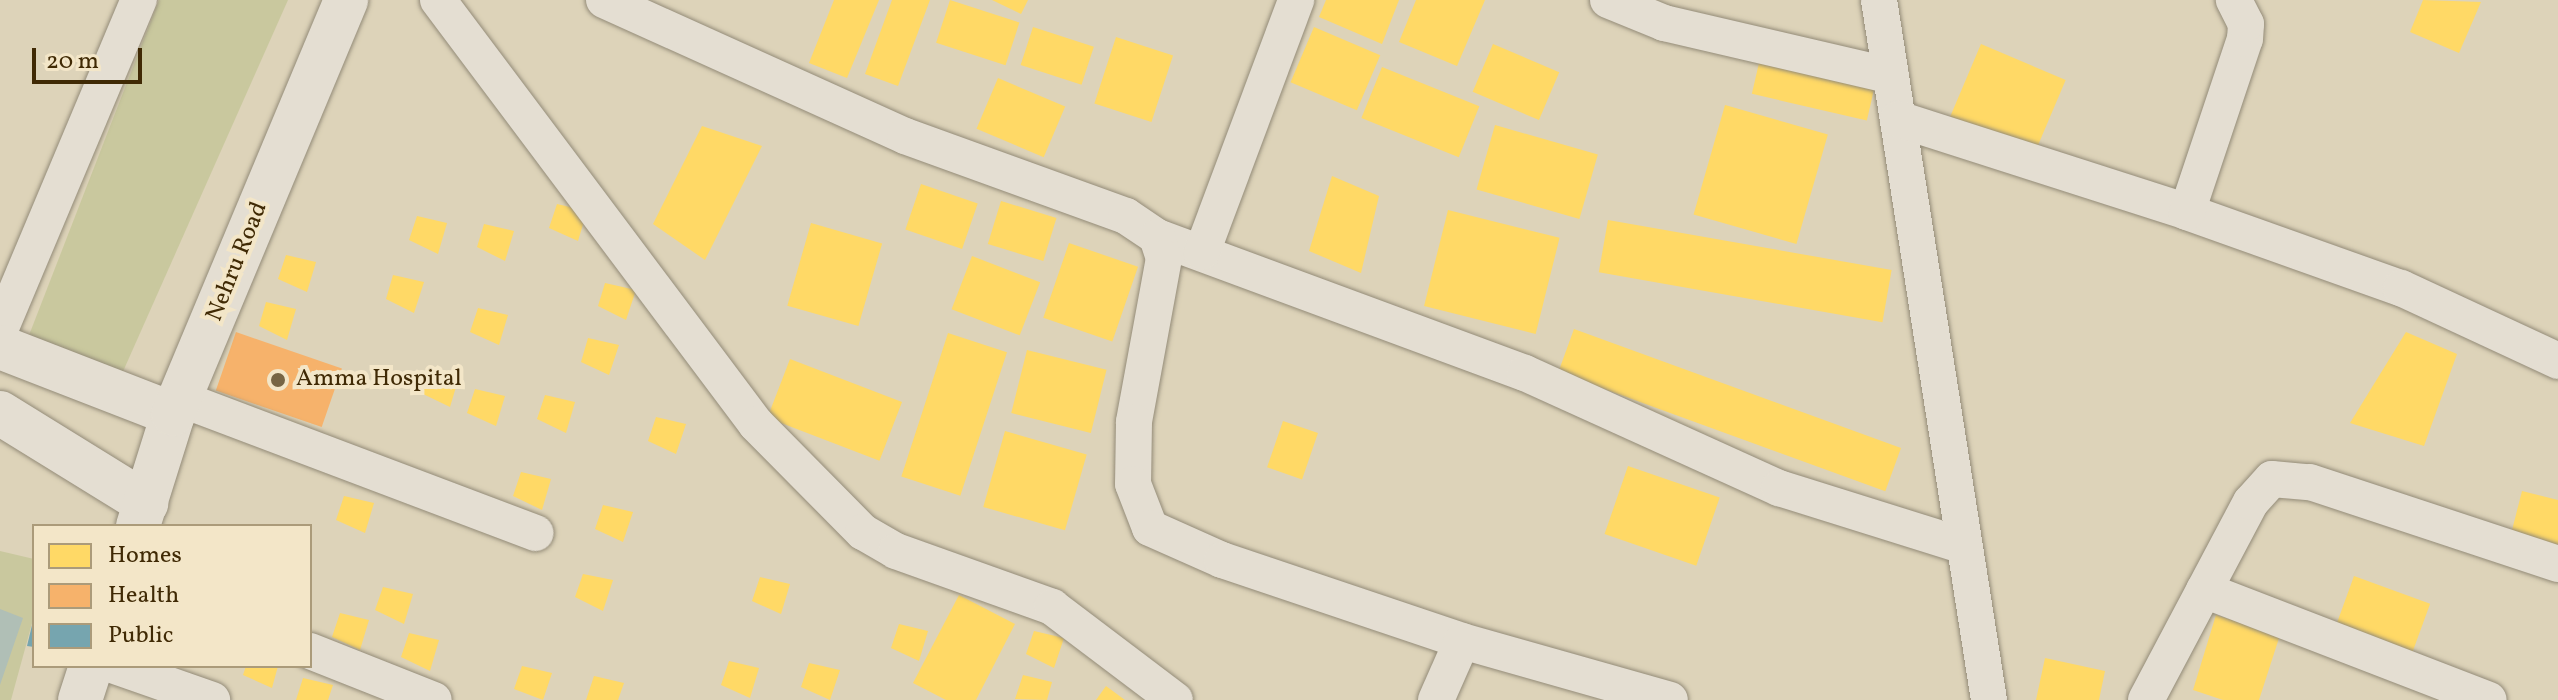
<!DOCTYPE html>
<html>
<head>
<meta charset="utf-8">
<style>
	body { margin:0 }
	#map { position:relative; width:2558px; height:700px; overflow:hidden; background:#ddd3b9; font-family:Vollkorn,serif }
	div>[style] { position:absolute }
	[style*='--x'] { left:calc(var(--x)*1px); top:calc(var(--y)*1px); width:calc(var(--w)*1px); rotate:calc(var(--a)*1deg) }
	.green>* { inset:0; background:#c9c89e }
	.water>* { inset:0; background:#b0bfb6 }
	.homes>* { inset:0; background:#ffd966; transform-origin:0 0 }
	.health>* { inset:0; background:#f6b26b; transform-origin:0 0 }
	.public>* { inset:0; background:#76a5af }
	.roads { filter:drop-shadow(0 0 2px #938b78) drop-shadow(0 0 2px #938b78) }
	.street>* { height:36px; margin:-18px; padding:0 18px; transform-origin:18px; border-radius:18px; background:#e4ded2 }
	.secondary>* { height:44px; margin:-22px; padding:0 22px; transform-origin:22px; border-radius:22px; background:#e4ded2 }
	.dots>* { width:22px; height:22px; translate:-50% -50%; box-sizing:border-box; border:4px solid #f3e6c8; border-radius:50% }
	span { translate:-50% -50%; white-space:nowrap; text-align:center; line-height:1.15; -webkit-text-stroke:8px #f3e6c8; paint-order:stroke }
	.street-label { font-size:24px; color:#402a05 }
	.poi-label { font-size:24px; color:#402a05 }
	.left { translate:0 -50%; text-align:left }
	.legend { position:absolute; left:32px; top:524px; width:280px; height:144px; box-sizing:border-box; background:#f3e6c8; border:2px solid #ab9b7a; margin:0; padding:10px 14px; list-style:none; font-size:24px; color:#402a05 }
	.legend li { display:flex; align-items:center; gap:16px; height:40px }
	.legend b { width:40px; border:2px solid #ab9b7a }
	.scale { position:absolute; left:32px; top:48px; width:110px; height:36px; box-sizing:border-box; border:4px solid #402a05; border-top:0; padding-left:10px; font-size:24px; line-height:28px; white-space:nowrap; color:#402a05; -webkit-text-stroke:6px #f3e6c8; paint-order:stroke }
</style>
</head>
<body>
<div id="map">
	<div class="green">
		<div style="clip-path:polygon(159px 0,288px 0,117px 385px,26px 343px)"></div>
		<div style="clip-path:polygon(0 551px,34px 559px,34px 616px,11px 700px,0 700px)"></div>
	</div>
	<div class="water">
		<div style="clip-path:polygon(0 609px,23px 618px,0 685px)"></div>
	</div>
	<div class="homes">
		<div style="clip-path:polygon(834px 0,879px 0,847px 78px,809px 63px)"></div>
		<div style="clip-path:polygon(892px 0,930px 0,898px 86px,865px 74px)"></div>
		<div style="left:950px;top:0;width:73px;height:45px;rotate:18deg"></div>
		<div style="clip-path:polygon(992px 0,1028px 0,1021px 14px)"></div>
		<div style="clip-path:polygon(1326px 0,1399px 0,1382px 44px,1319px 17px)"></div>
		<div style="clip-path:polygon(1416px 0,1485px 0,1457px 66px,1399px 42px)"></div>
		<div style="clip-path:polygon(2423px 0,2481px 2px,2459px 53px,2410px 32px)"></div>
		<div style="left:1033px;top:27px;width:64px;height:40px;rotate:18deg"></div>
		<div style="left:1314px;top:27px;width:72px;height:60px;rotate:23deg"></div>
		<div style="left:1116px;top:37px;width:60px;height:70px;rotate:18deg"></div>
		<div style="left:1493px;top:44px;width:72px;height:52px;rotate:23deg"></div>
		<div style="left:1981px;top:44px;width:92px;height:79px;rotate:23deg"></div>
		<div style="left:1762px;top:50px;width:118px;height:45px;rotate:13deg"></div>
		<div style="left:1382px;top:67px;width:105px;height:55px;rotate:22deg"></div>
		<div style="left:998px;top:78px;width:73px;height:55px;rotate:23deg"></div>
		<div style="left:1725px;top:105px;width:107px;height:114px;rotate:16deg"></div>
		<div style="left:1495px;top:125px;width:107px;height:67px;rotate:16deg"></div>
		<div style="clip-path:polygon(702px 126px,762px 146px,705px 260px,653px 224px)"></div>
		<div style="clip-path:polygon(1332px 176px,1379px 196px,1361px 273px,1309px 251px)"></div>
		<div style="left:921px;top:184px;width:60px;height:48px;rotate:19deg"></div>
		<div style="left:1001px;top:201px;width:58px;height:45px;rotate:17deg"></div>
		<div style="clip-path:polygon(557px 204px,587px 211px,578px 241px,549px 228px)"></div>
		<div style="left:1448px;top:210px;width:115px;height:99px;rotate:14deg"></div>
		<div style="clip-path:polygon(417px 216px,447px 223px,438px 254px,409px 240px)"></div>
		<div style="left:1608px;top:220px;width:288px;height:53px;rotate:10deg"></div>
		<div style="left:811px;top:223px;width:74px;height:86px;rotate:16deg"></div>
		<div style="clip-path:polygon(484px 224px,514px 231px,505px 261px,477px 247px)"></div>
		<div style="left:1069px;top:243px;width:73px;height:79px;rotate:19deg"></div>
		<div style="clip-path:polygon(286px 255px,316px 262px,307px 292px,278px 279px)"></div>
		<div style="left:972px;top:256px;width:73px;height:57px;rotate:21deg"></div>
		<div style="clip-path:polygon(393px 275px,424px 282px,414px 313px,386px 299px)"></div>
		<div style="clip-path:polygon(605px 283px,636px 290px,626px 320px,598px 306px)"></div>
		<div style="clip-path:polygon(266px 302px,296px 309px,287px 340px,259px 326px)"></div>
		<div style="clip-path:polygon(478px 308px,508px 315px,499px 345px,470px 332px)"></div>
		<div style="left:1574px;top:329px;width:348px;height:46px;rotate:20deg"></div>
		<div style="clip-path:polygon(2406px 332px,2457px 354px,2424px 446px,2350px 423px)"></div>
		<div style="left:948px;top:333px;width:62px;height:151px;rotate:18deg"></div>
		<div style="clip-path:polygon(588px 338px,619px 345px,609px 375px,581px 362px)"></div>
		<div style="left:1027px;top:350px;width:82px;height:65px;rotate:14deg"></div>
		<div style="left:790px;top:359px;width:120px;height:63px;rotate:21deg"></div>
		<div style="clip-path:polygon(429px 370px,459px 377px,450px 407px,421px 393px)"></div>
		<div style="clip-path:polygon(475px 389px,505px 396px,496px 426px,467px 413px)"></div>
		<div style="clip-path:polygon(545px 395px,575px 402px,566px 433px,537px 419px)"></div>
		<div style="clip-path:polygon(656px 417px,686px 424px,676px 454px,648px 441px)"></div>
		<div style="left:1283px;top:421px;width:37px;height:49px;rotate:19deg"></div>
		<div style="left:1005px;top:431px;width:85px;height:79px;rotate:16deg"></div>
		<div style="left:1628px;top:466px;width:97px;height:72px;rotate:19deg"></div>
		<div style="clip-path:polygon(521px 472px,551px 479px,542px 510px,513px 496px)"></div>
		<div style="clip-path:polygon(2522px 491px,2558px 500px,2558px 551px,2510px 538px)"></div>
		<div style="clip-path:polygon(344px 496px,374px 503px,365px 533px,336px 520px)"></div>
		<div style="clip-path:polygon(603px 505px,633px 512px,623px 542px,595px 529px)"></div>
		<div style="clip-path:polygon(583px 574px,613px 580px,603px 611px,575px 597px)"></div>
		<div style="left:2354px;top:576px;width:81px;height:60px;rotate:20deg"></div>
		<div style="clip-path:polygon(760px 577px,790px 584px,781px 614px,752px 601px)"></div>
		<div style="clip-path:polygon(383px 587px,413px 594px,404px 624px,375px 610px)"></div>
		<div style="clip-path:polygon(959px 595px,1015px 624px,976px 700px,946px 700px,913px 683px)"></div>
		<div style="clip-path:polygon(340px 613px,369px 620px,360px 650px,332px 637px)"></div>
		<div style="clip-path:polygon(2216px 615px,2280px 635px,2259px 700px,2223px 700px,2193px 690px)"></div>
		<div style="clip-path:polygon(899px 624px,928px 631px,919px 661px,891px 648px)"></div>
		<div style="clip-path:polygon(1034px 631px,1064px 638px,1054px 668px,1026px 654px)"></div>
		<div style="clip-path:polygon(409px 633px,439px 640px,430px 671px,401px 657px)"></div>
		<div style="clip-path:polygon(2045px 658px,2105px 671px,2099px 700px,2036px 700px)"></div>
		<div style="clip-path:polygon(729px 661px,759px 668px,750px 698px,721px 685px)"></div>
		<div style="clip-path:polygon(809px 663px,840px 670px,830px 700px,801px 687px)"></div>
		<div style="clip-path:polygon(246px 666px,278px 666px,272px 688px,243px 675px)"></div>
		<div style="clip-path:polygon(522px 666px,552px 673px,543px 700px,514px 689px)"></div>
		<div style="clip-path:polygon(1023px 675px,1052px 682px,1047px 700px,1015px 699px)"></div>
		<div style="clip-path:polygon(594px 676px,624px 683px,618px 700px,586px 700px)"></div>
		<div style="clip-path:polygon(303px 678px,333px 685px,328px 700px,296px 700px)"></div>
		<div style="clip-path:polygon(1106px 686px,1125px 700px,1096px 700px)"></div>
	</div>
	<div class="health">
		<div style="left:236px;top:332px;width:112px;height:62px;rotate:19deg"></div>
	</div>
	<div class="public">
		<div style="clip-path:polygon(33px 621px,34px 622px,34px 647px,27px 646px)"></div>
	</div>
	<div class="roads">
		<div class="street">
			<div style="--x:438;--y:0;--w:530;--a:53.13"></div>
			<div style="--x:756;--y:424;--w:152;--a:45.3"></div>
			<div style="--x:863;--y:532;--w:38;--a:30"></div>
			<div style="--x:896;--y:551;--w:166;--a:19.7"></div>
			<div style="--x:1052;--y:607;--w:154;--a:37.1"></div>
			<div style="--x:604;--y:0;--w:330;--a:24.3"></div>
			<div style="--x:905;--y:136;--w:235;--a:19.9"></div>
			<div style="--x:1126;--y:216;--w:37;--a:34"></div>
			<div style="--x:1157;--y:237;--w:392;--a:20.3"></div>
			<div style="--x:1525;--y:373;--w:279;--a:24.4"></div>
			<div style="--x:1779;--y:488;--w:194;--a:17.4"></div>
			<div style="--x:1608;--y:0;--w:61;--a:22.3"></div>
			<div style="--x:1664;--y:23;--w:233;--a:13.1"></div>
			<div style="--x:1879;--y:0;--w:709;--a:81.07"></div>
			<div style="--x:1898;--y:119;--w:304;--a:17.8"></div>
			<div style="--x:2187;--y:212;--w:227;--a:19.6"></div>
			<div style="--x:2401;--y:288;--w:173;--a:24.9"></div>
			<div style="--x:2187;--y:212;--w:182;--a:-71.5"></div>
			<div style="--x:2245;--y:39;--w:15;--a:-86"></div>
			<div style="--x:2246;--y:24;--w:27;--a:-117"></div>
			<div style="--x:1157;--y:237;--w:22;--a:72"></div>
			<div style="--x:1164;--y:258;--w:167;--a:100.4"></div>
			<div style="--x:1134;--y:422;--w:62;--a:90.9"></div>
			<div style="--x:1133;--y:484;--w:47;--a:68.9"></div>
			<div style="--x:1150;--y:528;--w:79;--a:24"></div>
			<div style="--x:1222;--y:560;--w:253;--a:18.6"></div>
			<div style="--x:1462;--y:641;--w:216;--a:15.8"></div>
			<div style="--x:1202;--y:252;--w:269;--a:-69.5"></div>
			<div style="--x:0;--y:330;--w:358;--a:-67.2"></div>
			<div style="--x:181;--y:399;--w:379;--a:20.7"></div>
			<div style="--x:2204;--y:590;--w:305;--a:21.1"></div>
			<div style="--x:310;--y:651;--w:133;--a:21.6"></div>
			<div style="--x:115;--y:666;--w:103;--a:19.3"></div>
			<div style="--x:1436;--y:700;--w:64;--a:-66.2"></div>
			<div style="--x:2146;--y:700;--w:224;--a:-62.1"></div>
			<div style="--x:2251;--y:502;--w:31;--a:-48"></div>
			<div style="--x:2272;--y:479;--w:38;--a:5"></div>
			<div style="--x:2310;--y:482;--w:261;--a:18.3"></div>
		</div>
		<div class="secondary">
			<div style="--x:0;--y:347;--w:186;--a:21.2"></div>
			<div style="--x:0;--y:413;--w:172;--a:31.7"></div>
			<div style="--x:138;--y:526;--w:117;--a:-72.6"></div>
			<div style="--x:173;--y:414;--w:449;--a:-67.3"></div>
			<div style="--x:80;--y:700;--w:36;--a:-72"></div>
		</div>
	</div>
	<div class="dots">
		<div style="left:278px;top:380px;background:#776544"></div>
	</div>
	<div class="street-label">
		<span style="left:238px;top:262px;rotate:-68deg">Nehru Road</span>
	</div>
	<div class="poi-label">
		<span class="left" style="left:296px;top:380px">Amma Hospital</span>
	</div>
	<ul class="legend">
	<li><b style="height:22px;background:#ffd966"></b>Homes</li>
	<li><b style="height:22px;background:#f6b26b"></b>Health</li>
	<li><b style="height:22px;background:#76a5af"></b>Public</li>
	</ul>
	<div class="scale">20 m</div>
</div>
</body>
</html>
